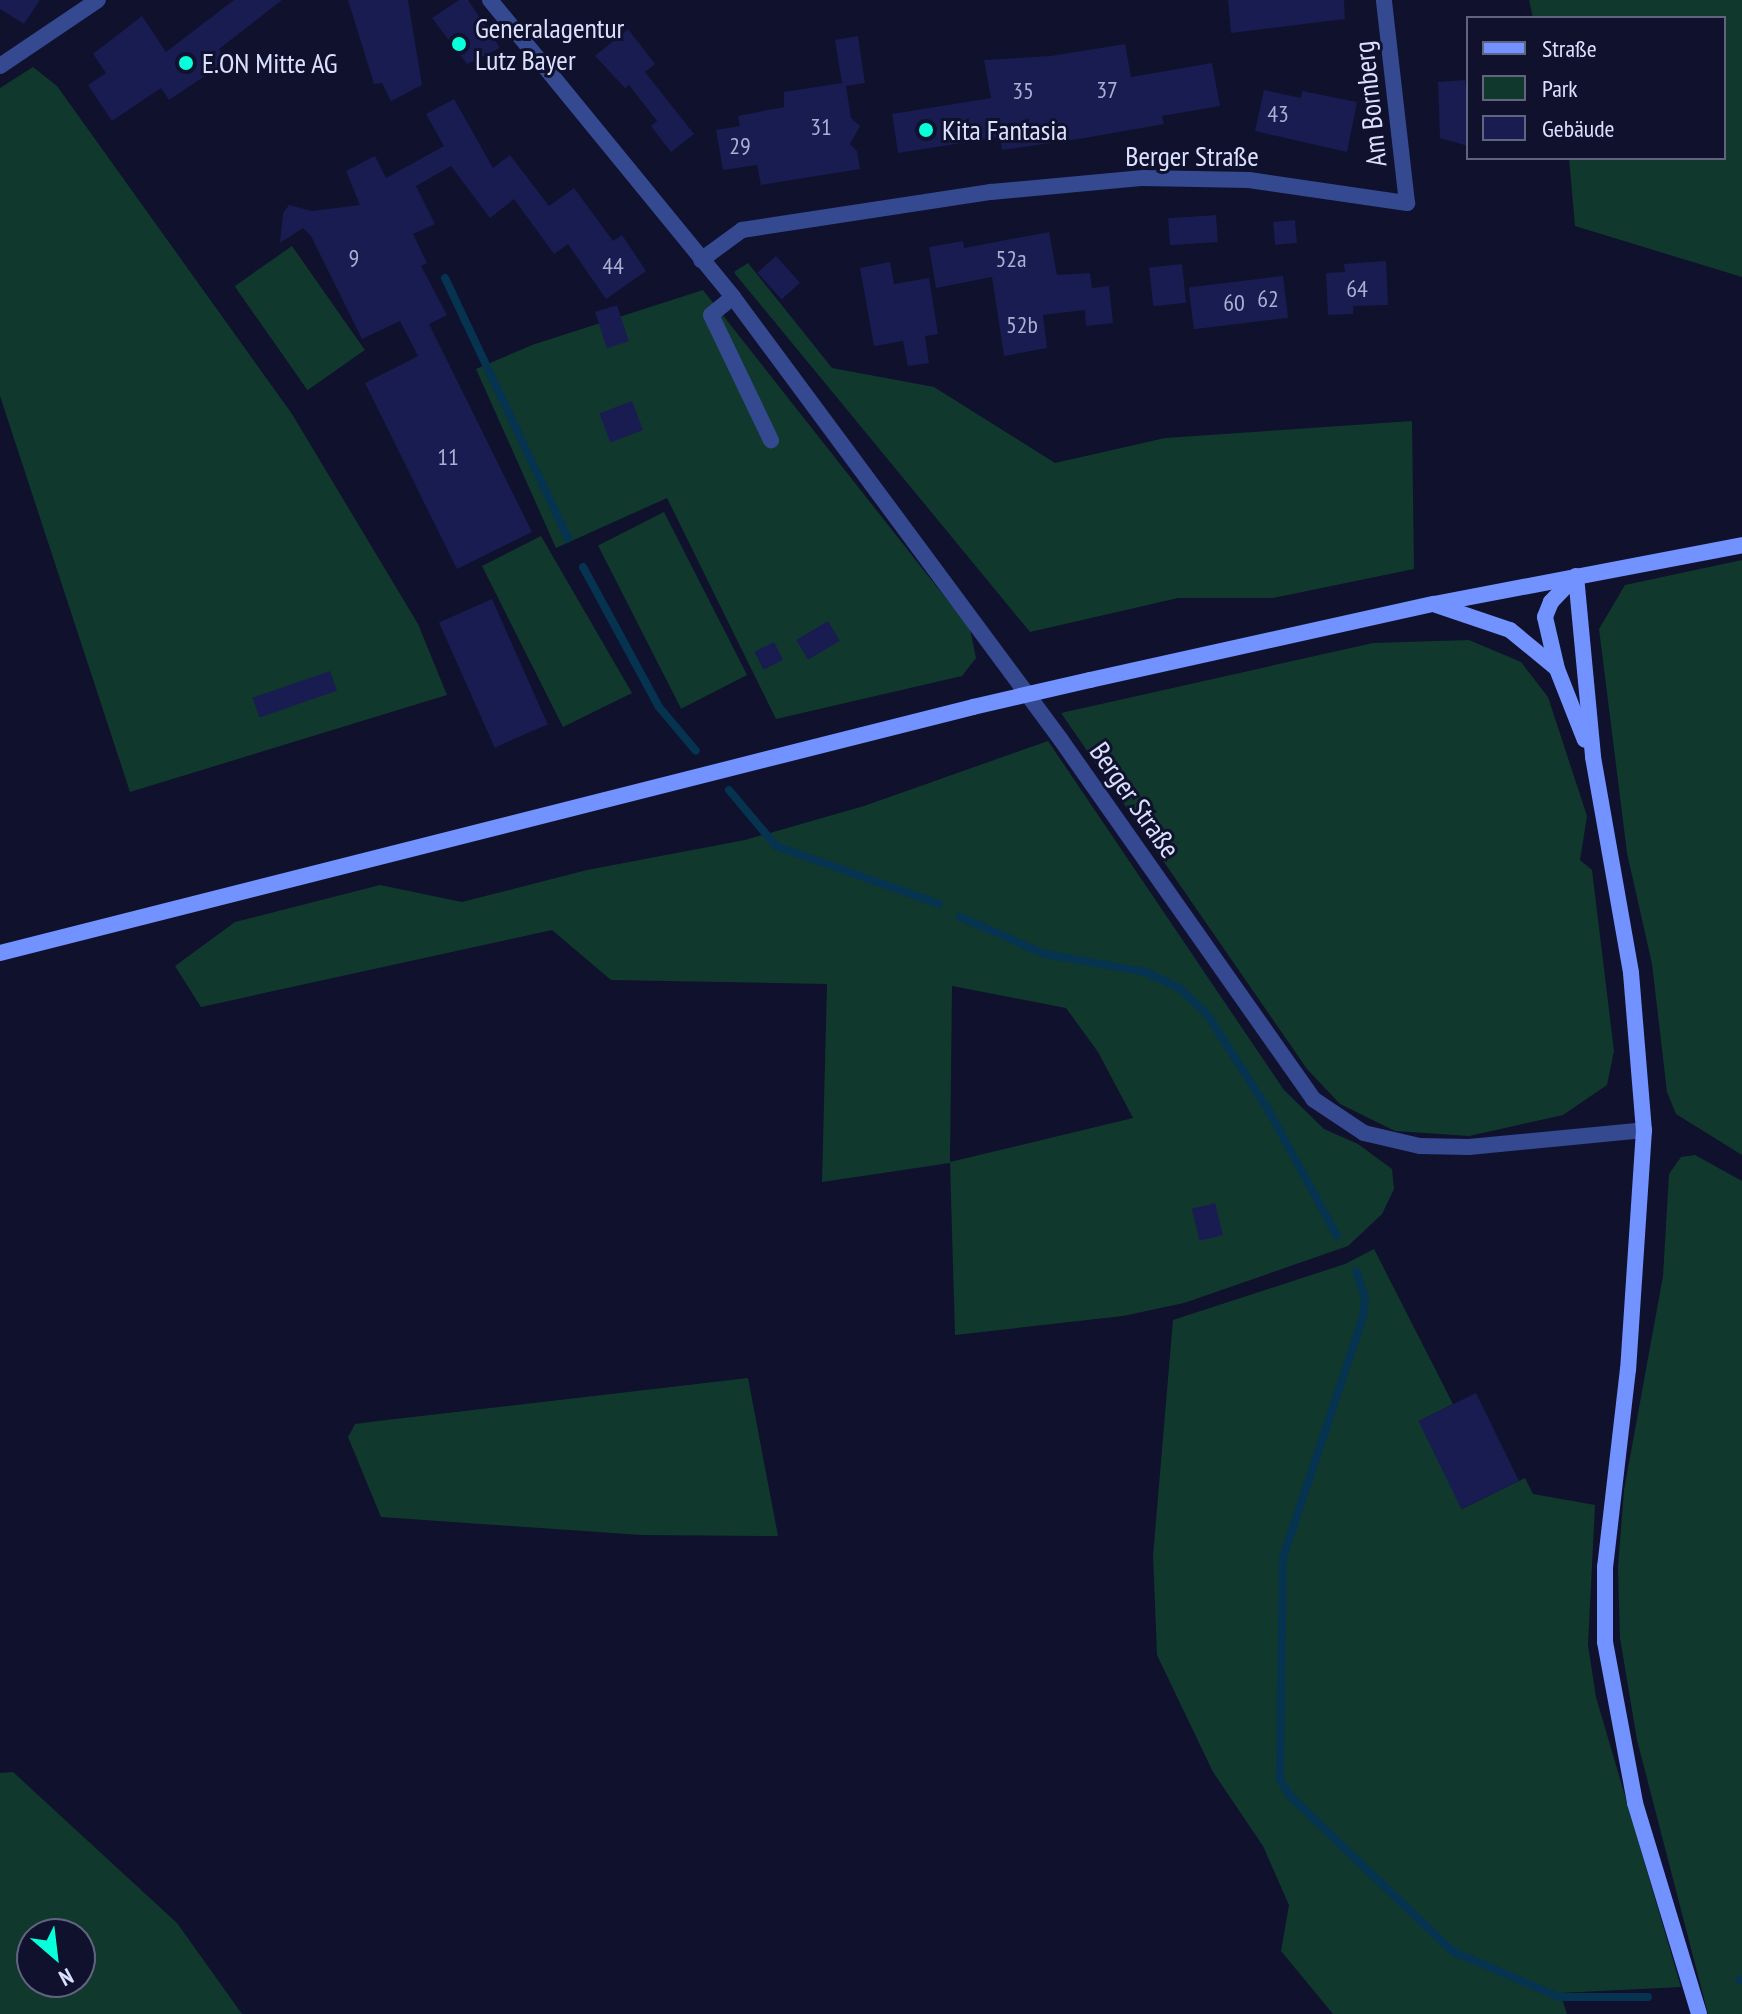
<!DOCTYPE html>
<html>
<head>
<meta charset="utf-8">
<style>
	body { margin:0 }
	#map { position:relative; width:1742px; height:2014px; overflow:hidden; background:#0f112d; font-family:"PT Sans Narrow",sans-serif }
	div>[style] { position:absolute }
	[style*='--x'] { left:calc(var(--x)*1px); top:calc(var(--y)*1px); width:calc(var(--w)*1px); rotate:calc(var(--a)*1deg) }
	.green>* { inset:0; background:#11382d; transform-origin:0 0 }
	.stream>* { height:8px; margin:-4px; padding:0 4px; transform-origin:4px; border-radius:4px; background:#053350 }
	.building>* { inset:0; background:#191c50; transform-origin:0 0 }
	.service>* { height:16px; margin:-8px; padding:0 8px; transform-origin:8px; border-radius:8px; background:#354991 }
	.minor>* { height:16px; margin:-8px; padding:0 8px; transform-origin:8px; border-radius:8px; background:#354991 }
	.secondary>* { height:16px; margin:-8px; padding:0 8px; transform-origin:8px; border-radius:8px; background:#7292ff }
	.secondary-bridge>* { height:16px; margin:-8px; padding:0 8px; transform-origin:8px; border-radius:8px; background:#7292ff }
	.dots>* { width:22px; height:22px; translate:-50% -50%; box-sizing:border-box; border:4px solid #0f112d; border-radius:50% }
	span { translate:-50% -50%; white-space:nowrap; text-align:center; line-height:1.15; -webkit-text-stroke:6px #0f112d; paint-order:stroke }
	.number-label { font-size:24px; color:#aaafd3 }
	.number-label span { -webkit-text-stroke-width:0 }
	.poi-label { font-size:28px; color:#dbe0ff }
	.left { translate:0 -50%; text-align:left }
	.street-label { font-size:28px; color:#dbe0ff }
	.legend { position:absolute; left:1466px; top:16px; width:260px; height:144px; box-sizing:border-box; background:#0f112d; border:2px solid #616481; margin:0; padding:10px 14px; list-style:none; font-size:24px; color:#dbe0ff }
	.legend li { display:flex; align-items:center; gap:16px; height:40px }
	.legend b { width:40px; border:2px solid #616481 }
	.north { position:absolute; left:16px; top:1918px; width:80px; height:80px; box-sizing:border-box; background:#0f112d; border:2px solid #616481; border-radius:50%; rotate:152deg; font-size:22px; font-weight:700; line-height:32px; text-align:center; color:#dbe0ff }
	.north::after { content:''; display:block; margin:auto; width:28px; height:36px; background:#07ffda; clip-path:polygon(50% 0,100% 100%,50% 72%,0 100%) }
</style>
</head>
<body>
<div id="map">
	<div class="green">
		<div style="clip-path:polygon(1529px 0,1742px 0,1742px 277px,1575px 226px,1569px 158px,1724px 158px,1724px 18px,1533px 18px)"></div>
		<div style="clip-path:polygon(33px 67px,57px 86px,292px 414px,418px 624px,447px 695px,130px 792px,0 396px,0 88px)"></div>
		<div style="left:292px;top:246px;width:127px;height:70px;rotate:55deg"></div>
		<div style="clip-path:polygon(748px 263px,832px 368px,934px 387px,1055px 463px,1165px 438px,1412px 421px,1414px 569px,1273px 598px,1178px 598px,1030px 632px,736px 275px,734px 272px)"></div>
		<div style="clip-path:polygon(703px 290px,970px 629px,976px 658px,962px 676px,776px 719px,667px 498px,556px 548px,476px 369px,532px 345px)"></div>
		<div style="left:664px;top:512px;width:183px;height:74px;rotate:63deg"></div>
		<div style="clip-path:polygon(541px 536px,632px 693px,563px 727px,482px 566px)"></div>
		<div style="clip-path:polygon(1742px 560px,1742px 1155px,1676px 1114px,1667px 1092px,1652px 964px,1627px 853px,1599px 629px,1625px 585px)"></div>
		<div style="clip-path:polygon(1469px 640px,1521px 662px,1548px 697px,1587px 816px,1580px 860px,1592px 870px,1614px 1051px,1607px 1085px,1563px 1115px,1469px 1136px,1395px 1131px,1340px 1104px,1307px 1069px,1061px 713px,1373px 643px)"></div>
		<div style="clip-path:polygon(evenodd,1048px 741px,1284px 1090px,1324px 1129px,1358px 1144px,1392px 1169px,1394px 1189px,1382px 1214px,1348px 1246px,1184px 1303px,1123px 1316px,955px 1335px,950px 1163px,822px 1182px,827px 984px,611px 980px,552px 930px,201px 1007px,175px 966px,235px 922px,380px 885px,462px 902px,587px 870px,745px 840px,864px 806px,1048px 741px,952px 986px,1066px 1008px,1098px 1052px,1133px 1118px,950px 1162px,952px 986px)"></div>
		<div style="clip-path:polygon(1695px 1155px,1742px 1181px,1742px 2014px,1708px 2014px,1637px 1740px,1620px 1638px,1618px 1567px,1624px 1490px,1663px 1276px,1669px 1174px,1681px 1157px)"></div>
		<div style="clip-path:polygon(1374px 1249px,1453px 1404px,1419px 1421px,1462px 1509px,1525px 1478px,1533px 1494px,1595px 1505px,1588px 1645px,1596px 1697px,1681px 1987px,1560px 1993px,1567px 2014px,1333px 2014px,1281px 1951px,1289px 1905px,1263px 1846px,1213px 1772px,1157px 1655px,1153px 1556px,1173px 1320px,1345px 1264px)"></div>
		<div style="clip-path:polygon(748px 1378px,778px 1536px,641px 1535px,381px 1517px,348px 1437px,355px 1424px,378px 1421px)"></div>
		<div style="clip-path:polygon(evenodd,13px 1772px,177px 1923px,242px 2014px,0 2014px,0 1773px,13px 1772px,32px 1934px,80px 1934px,80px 1982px,32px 1982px,32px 1934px)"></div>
	</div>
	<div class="stream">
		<div style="--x:445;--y:278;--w:288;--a:64.7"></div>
		<div style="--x:583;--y:567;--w:159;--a:61.5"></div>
		<div style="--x:659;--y:707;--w:57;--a:49.9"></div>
		<div style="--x:729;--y:790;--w:73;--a:50"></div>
		<div style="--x:776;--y:846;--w:173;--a:19.6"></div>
		<div style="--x:960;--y:917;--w:93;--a:23.5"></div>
		<div style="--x:1045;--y:954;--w:102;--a:10.2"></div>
		<div style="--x:1145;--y:972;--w:38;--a:25"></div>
		<div style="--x:1179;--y:988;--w:38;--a:43"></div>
		<div style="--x:1207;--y:1014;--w:117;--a:57.5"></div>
		<div style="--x:1270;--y:1113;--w:140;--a:61.4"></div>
		<div style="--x:1356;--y:1271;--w:28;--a:71"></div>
		<div style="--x:1365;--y:1297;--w:20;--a:96"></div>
		<div style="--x:1363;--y:1317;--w:253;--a:108.4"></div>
		<div style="--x:1283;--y:1557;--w:222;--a:90.8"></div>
		<div style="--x:1280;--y:1779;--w:20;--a:60"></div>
		<div style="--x:1290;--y:1796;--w:224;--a:43.7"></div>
		<div style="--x:1452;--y:1951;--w:116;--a:23.3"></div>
		<div style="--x:1559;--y:1997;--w:89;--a:0"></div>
		<div style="--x:1740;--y:1980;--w:2;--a:0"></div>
	</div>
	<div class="building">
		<div style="clip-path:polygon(0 0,40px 0,24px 24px,0 9px)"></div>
		<div style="clip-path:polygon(234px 0,282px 0,219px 49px,227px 61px,169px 100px,161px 88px,112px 121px,88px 85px,106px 73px,93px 54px,142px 16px,166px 52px)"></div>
		<div style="clip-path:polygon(348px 0,408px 0,422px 85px,391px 101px,382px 83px,374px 84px)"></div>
		<div style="clip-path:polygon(459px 0,468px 0,500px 48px,467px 64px,432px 18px)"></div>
		<div style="clip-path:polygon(1228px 0,1344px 0,1345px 19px,1231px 33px)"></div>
		<div style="clip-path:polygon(628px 29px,655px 64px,645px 72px,694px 134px,671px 152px,651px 126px,657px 121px,629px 85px,625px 88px,595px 56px)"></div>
		<div style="clip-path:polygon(858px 36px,865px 83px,846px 86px,851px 118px,860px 126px,850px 144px,857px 151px,860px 169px,761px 185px,757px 165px,723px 170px,716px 130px,740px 126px,738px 116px,784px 107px,784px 92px,842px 83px,835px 40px)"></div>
		<div style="clip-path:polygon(1125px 44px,1131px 77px,1212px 63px,1220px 106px,1162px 116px,1164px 124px,1085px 138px,1002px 150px,1000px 137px,898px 153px,892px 114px,991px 98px,984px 60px,1051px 56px)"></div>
		<div style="clip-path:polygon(1465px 80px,1468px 107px,1468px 146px,1440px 138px,1438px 82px)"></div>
		<div style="clip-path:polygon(1264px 90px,1301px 98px,1302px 91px,1357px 102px,1347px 152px,1255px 131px)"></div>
		<div style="clip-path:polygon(454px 99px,493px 168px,510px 155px,549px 206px,574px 188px,613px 241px,622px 235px,646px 271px,606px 299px,568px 244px,554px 254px,514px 199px,490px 218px,451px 166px,416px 186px,435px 224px,413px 234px,427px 263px,421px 266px,447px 315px,429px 324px,532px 532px,457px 569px,365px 383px,418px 356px,400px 321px,362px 339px,311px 236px,303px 228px,280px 243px,283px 213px,289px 205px,312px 211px,360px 205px,346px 171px,375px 156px,386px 178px,444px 146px,426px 114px)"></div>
		<div style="left:1216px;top:215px;width:27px;height:48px;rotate:86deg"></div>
		<div style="left:1295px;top:220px;width:23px;height:22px;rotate:85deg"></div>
		<div style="clip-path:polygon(1049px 232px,1057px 275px,1090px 273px,1092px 288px,1109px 286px,1113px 323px,1086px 326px,1085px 310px,1043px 315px,1047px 348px,1004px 356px,992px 277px,936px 288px,929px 247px,963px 241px,964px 248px)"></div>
		<div style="left:776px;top:256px;width:36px;height:25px;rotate:48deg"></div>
		<div style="clip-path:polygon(1386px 261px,1388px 305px,1353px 306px,1353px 314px,1328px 315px,1326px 273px,1345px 272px,1344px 264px)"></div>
		<div style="clip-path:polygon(890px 262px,894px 284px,929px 278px,938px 334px,925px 336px,929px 363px,908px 366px,903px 341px,874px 346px,860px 268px)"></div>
		<div style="left:1182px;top:264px;width:39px;height:33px;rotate:84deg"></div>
		<div style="left:1283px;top:276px;width:42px;height:95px;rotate:83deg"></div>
		<div style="left:617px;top:305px;width:38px;height:23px;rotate:72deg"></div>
		<div style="left:632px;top:401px;width:31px;height:35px;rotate:69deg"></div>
		<div style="left:492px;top:599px;width:137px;height:58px;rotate:66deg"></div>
		<div style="left:828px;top:621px;width:23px;height:37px;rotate:59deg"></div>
		<div style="left:774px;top:642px;width:20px;height:22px;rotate:63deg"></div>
		<div style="left:330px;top:671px;width:21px;height:82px;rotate:71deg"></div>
		<div style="left:1215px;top:1203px;width:33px;height:24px;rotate:76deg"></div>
		<div style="left:1476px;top:1393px;width:98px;height:64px;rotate:64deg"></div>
	</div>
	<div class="service">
		<div style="--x:733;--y:297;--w:28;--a:141"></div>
		<div style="--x:711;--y:315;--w:139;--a:64.4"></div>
	</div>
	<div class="minor">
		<div style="--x:490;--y:0;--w:384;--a:50.7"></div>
		<div style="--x:733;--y:297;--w:551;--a:53.48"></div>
		<div style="--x:1061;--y:740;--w:439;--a:54.9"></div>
		<div style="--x:1313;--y:1099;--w:61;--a:33.7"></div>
		<div style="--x:1364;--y:1133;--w:57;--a:13.1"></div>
		<div style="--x:1420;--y:1146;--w:49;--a:1.2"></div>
		<div style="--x:1469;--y:1147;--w:176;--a:-5.5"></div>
		<div style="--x:0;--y:66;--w:118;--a:-34"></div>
		<div style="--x:701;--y:260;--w:51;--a:-36.2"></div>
		<div style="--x:742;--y:230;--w:252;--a:-8.7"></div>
		<div style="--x:991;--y:192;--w:153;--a:-5.3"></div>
		<div style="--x:1143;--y:178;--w:106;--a:1.1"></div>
		<div style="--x:1249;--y:180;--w:160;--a:8.3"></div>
		<div style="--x:1407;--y:203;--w:204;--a:-96.5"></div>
	</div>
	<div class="secondary">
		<div style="--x:1576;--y:576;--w:182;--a:84.6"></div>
		<div style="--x:1593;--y:757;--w:219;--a:80"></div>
		<div style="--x:1631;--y:973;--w:158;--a:85.3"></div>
		<div style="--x:1644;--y:1130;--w:240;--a:93.8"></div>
		<div style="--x:1628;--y:1369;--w:199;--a:96.6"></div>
		<div style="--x:1605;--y:1567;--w:75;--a:90"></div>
		<div style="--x:1605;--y:1642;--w:164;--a:79.4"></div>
		<div style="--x:1635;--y:1803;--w:220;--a:73.1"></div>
		<div style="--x:1575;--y:577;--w:35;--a:134"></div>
		<div style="--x:1551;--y:602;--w:16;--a:112"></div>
		<div style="--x:1545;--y:617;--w:53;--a:77"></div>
		<div style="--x:1557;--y:669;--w:76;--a:68.5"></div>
		<div style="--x:1436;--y:605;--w:78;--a:18.7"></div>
		<div style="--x:1510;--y:630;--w:58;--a:39.4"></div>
		<div style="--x:1090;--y:680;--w:352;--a:-12.5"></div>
		<div style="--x:1434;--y:604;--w:314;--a:-10.8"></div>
		<div style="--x:0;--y:953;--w:1004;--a:-14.19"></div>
	</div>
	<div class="secondary-bridge">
		<div style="--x:973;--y:707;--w:120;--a:-13"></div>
	</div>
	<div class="dots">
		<div style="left:459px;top:44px;background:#07ffda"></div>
		<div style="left:186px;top:63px;background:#07ffda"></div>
		<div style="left:926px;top:130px;background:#07ffda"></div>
	</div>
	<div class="number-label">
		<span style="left:1107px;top:90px">37</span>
		<span style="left:1023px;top:91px">35</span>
		<span style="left:1278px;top:114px">43</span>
		<span style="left:821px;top:127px">31</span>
		<span style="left:740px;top:146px">29</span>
		<span style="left:354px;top:258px">9</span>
		<span style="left:1011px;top:259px">52a</span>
		<span style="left:613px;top:266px">44</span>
		<span style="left:1357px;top:289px">64</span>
		<span style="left:1268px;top:299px">62</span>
		<span style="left:1234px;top:303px">60</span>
		<span style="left:1022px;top:325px">52b</span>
		<span style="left:448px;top:457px">11</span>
	</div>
	<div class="poi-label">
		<span class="left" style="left:475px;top:44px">Generalagentur<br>Lutz Bayer</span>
		<span class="left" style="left:202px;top:63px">E.ON Mitte AG</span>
		<span class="left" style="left:942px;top:130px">Kita Fantasia</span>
	</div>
	<div class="street-label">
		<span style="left:1370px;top:104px;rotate:-96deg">Am Bornberg</span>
		<span style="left:1192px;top:156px">Berger Straße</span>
		<span style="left:1135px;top:800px;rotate:55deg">Berger Straße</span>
	</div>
	<ul class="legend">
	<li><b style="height:10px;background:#7292ff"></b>Straße</li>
	<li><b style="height:22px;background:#11382d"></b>Park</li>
	<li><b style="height:22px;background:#191c50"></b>Gebäude</li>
	</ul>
	<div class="north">N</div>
</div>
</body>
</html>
